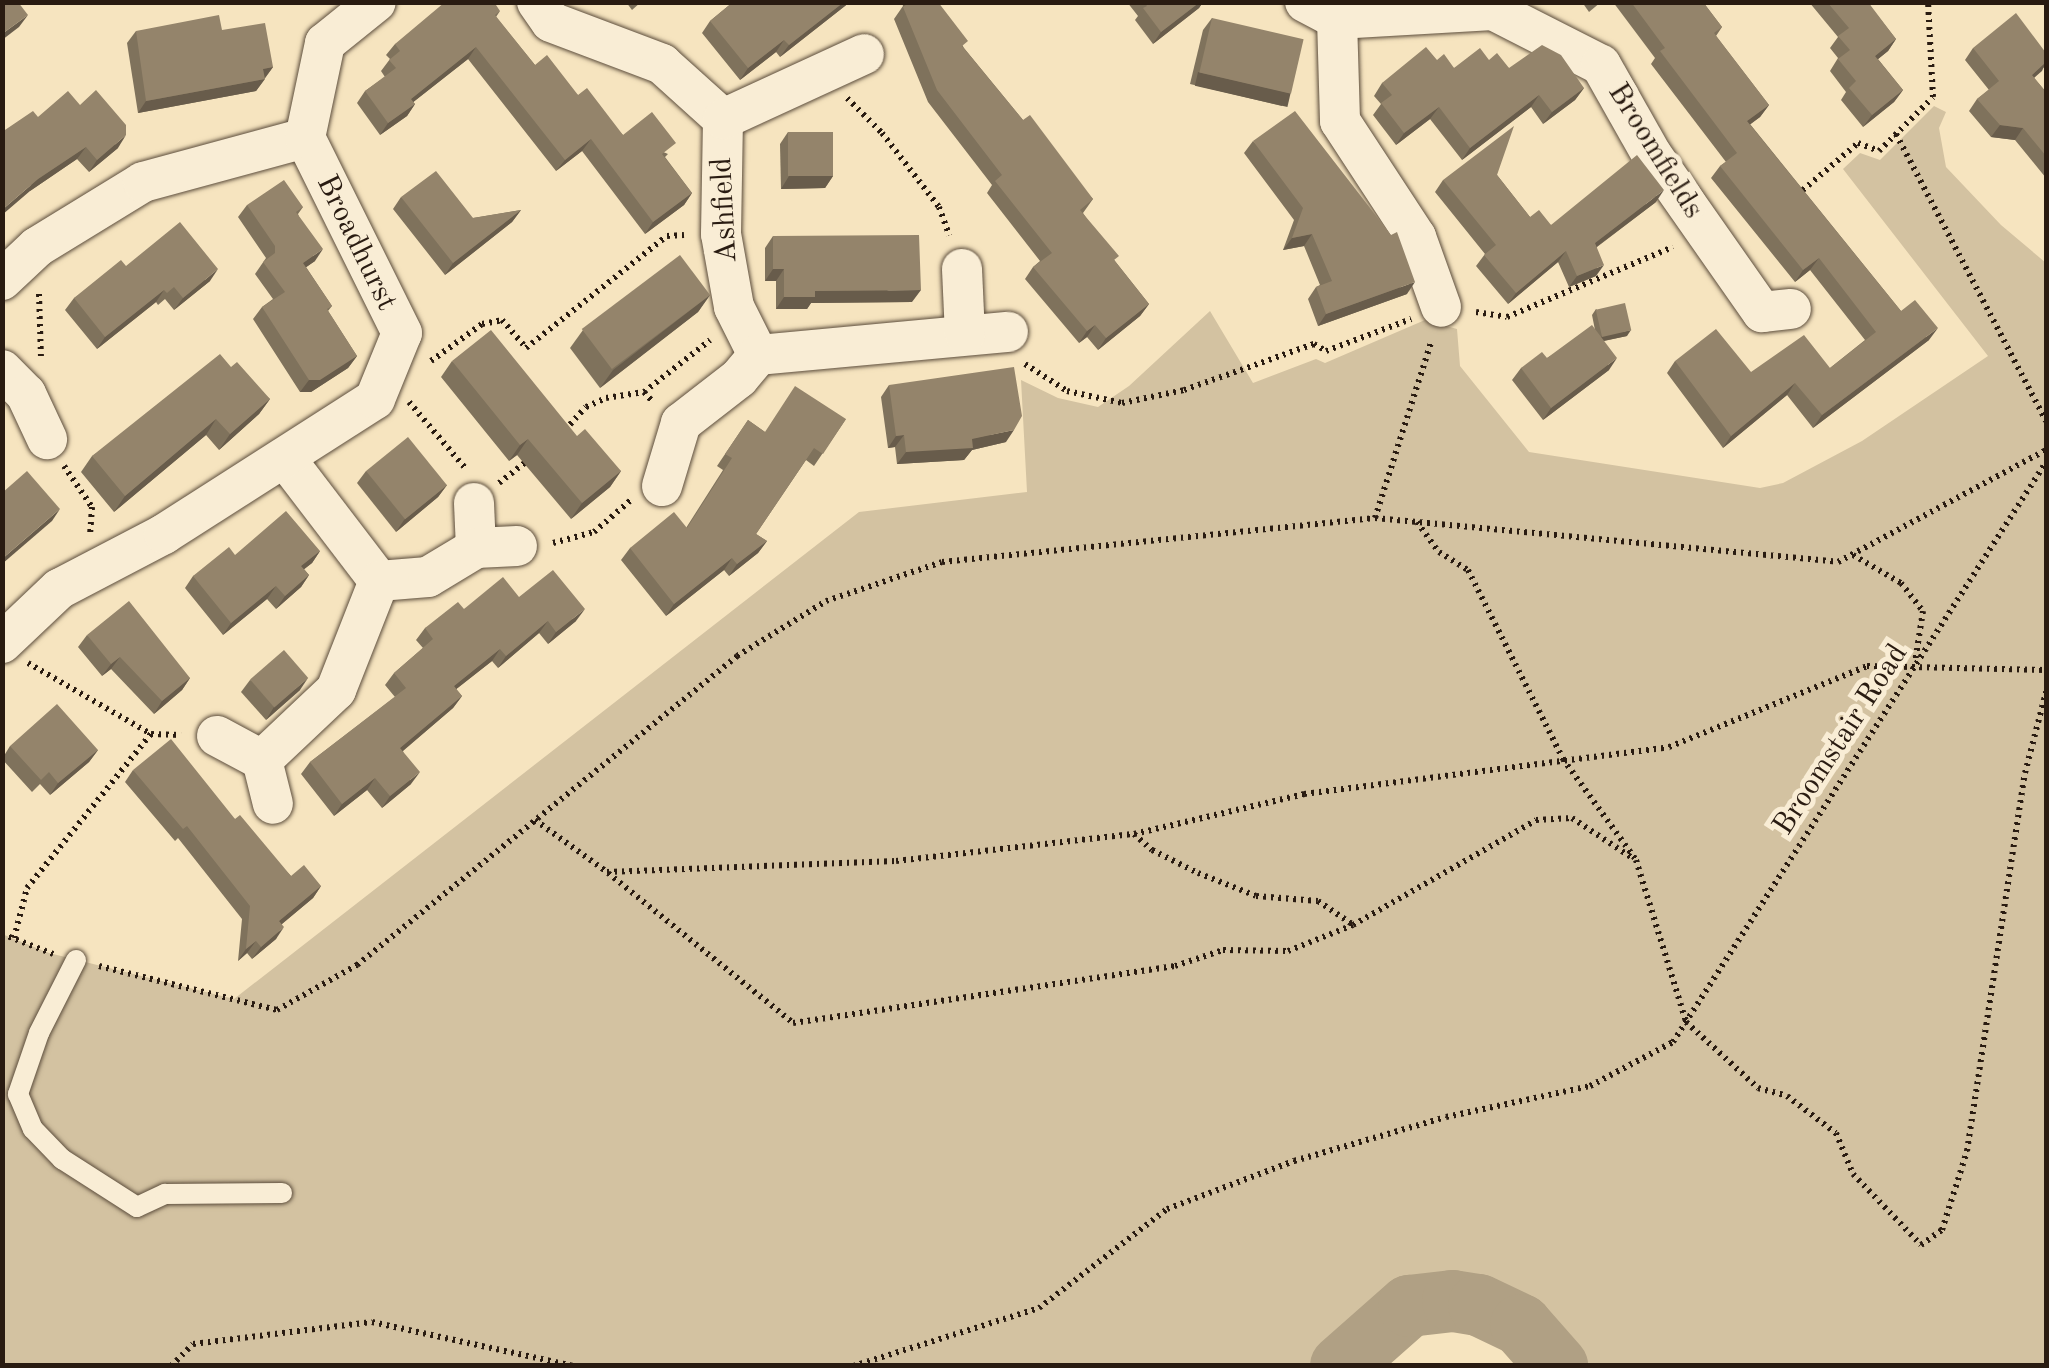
<!DOCTYPE html>
<html>
<head>
<meta charset="utf-8">
<style>
	body { margin:0 }
	#map { position:relative; width:2049px; height:1368px; overflow:hidden; background:#f6e4bf; font-family:"Old Standard TT",serif }
	div>[style] { position:absolute }
	[style*='--x'] { left:calc(var(--x)*1px); top:calc(var(--y)*1px); width:calc(var(--w)*1px); rotate:calc(var(--a)*1deg) }
	.green>* { inset:0; background:#d3c2a1 }
	.river>* { height:62px; margin:-31px; padding:0 31px; transform-origin:31px; border-radius:31px; background:#b0a084 }
	.path>* { height:6px; margin-top:-3px; transform-origin:0; background:repeating-linear-gradient(90deg,#291b11 0 2.5px,transparent 0 7.5px) }
	.roads { filter:drop-shadow(0 0 2px #5c4d3c) drop-shadow(0 0 2px #5c4d3c) }
	.lane>* { height:20px; margin:-10px; padding:0 10px; transform-origin:10px; border-radius:10px; background:#f9edd5 }
	.street>* { height:40px; margin:-20px; padding:0 20px; transform-origin:20px; border-radius:20px; background:#f9edd5 }
	.wall>* { inset:0; background:#7f725c }
	.shaded-wall>* { inset:0; background:#685c4b; transform-origin:0 0 }
	.building>* { inset:0; background:#94846b; transform-origin:0 0 }
	span { translate:-50% -50%; white-space:nowrap; text-align:center; line-height:1.15; -webkit-text-stroke:10px #f9edd5; paint-order:stroke }
	.street-label { font-size:30px; color:#291b11 }
	.frame { position:absolute; inset:0; border:5px solid #291b11; pointer-events:none }
</style>
</head>
<body>
<div id="map">
	<div class="green">
		<div style="clip-path:polygon(1934px 106px,1946px 112px,1939px 128px,1946px 167px,2001px 225px,2046px 263px,2046px 1365px,1557px 1365px,1521px 1325px,1479px 1305px,1453px 1301px,1409px 1306px,1341px 1366px,3px 1365px,2px 934px,49px 953px,234px 999px,859px 512px,1027px 492px,1021px 380px,1058px 398px,1098px 407px,1129px 386px,1210px 311px,1253px 383px,1316px 359px,1325px 363px,1425px 320px,1457px 329px,1460px 366px,1529px 452px,1760px 488px,1783px 483px,1862px 441px,1988px 356px,1843px 169px,1860px 153px,1880px 160px)"></div>
	</div>
	<div class="river">
		<div style="--x:1341;--y:1366;--w:91;--a:-41.4"></div>
		<div style="--x:1409;--y:1306;--w:44;--a:-6.5"></div>
		<div style="--x:1453;--y:1301;--w:26;--a:9"></div>
		<div style="--x:1479;--y:1305;--w:47;--a:25.5"></div>
		<div style="--x:1521;--y:1325;--w:55;--a:48.7"></div>
	</div>
	<div class="path">
		<div style="--x:847;--y:98;--w:49;--a:45"></div>
		<div style="--x:882;--y:133;--w:93;--a:52.4"></div>
		<div style="--x:939;--y:207;--w:30;--a:70"></div>
		<div style="--x:1896;--y:134;--w:324;--a:62.4"></div>
		<div style="--x:1797;--y:195;--w:80;--a:-40.4"></div>
		<div style="--x:1858;--y:143;--w:22;--a:21"></div>
		<div style="--x:1879;--y:151;--w:76;--a:-45"></div>
		<div style="--x:1933;--y:97;--w:95;--a:-93"></div>
		<div style="--x:39;--y:294;--w:62;--a:88.2"></div>
		<div style="--x:1476;--y:312;--w:31;--a:9"></div>
		<div style="--x:1507;--y:317;--w:180;--a:-22.9"></div>
		<div style="--x:431;--y:361;--w:63;--a:-36"></div>
		<div style="--x:482;--y:324;--w:20;--a:-11"></div>
		<div style="--x:502;--y:320;--w:37;--a:49"></div>
		<div style="--x:526;--y:348;--w:180;--a:-38.5"></div>
		<div style="--x:667;--y:236;--w:17;--a:-3"></div>
		<div style="--x:1025;--y:364;--w:50;--a:32.7"></div>
		<div style="--x:1067;--y:391;--w:56;--a:12.3"></div>
		<div style="--x:1122;--y:403;--w:63;--a:-11.8"></div>
		<div style="--x:1184;--y:390;--w:138;--a:-19.5"></div>
		<div style="--x:1314;--y:344;--w:14;--a:30"></div>
		<div style="--x:1326;--y:351;--w:91;--a:-20.6"></div>
		<div style="--x:644;--y:392;--w:84;--a:-38.2"></div>
		<div style="--x:409;--y:402;--w:88;--a:49.6"></div>
		<div style="--x:565;--y:430;--w:31;--a:-48"></div>
		<div style="--x:586;--y:407;--w:22;--a:-24"></div>
		<div style="--x:606;--y:398;--w:38;--a:-9"></div>
		<div style="--x:644;--y:392;--w:12;--a:48"></div>
		<div style="--x:64;--y:466;--w:50;--a:55.7"></div>
		<div style="--x:92;--y:507;--w:28;--a:94"></div>
		<div style="--x:499;--y:483;--w:37;--a:-38"></div>
		<div style="--x:1375;--y:518;--w:185;--a:-72.3"></div>
		<div style="--x:1417;--y:522;--w:37;--a:54"></div>
		<div style="--x:1439;--y:552;--w:34;--a:32"></div>
		<div style="--x:1468;--y:570;--w:212;--a:63.3"></div>
		<div style="--x:1563;--y:759;--w:125;--a:54.1"></div>
		<div style="--x:1636;--y:860;--w:170;--a:72.8"></div>
		<div style="--x:1686;--y:1022;--w:98;--a:42.5"></div>
		<div style="--x:1758;--y:1088;--w:30;--a:15"></div>
		<div style="--x:1787;--y:1096;--w:61;--a:37.1"></div>
		<div style="--x:1836;--y:1133;--w:44;--a:67.5"></div>
		<div style="--x:1853;--y:1174;--w:98;--a:46.2"></div>
		<div style="--x:1921;--y:1245;--w:26;--a:-36"></div>
		<div style="--x:1942;--y:1230;--w:83;--a:-72.4"></div>
		<div style="--x:1967;--y:1151;--w:382;--a:-81.3"></div>
		<div style="--x:2025;--y:773;--w:84;--a:-75.5"></div>
		<div style="--x:553;--y:543;--w:42;--a:-15"></div>
		<div style="--x:594;--y:532;--w:50;--a:-41"></div>
		<div style="--x:1853;--y:555;--w:56;--a:30.3"></div>
		<div style="--x:1901;--y:583;--w:36;--a:52"></div>
		<div style="--x:1923;--y:611;--w:52;--a:98.9"></div>
		<div style="--x:28;--y:663;--w:142;--a:30"></div>
		<div style="--x:151;--y:734;--w:30;--a:2"></div>
		<div style="--x:535;--y:820;--w:89;--a:35.8"></div>
		<div style="--x:607;--y:872;--w:289;--a:-2.2"></div>
		<div style="--x:896;--y:861;--w:240;--a:-6.5"></div>
		<div style="--x:1134;--y:834;--w:175;--a:-13.2"></div>
		<div style="--x:1304;--y:794;--w:368;--a:-7.3"></div>
		<div style="--x:1669;--y:747;--w:214;--a:-22.2"></div>
		<div style="--x:1867;--y:666;--w:179;--a:1.3"></div>
		<div style="--x:1134;--y:834;--w:24;--a:42"></div>
		<div style="--x:1152;--y:850;--w:51;--a:26.6"></div>
		<div style="--x:1198;--y:873;--w:62;--a:21.6"></div>
		<div style="--x:1256;--y:896;--w:62;--a:4.6"></div>
		<div style="--x:1318;--y:901;--w:41;--a:34.1"></div>
		<div style="--x:608;--y:873;--w:238;--a:39"></div>
		<div style="--x:793;--y:1023;--w:386;--a:-8.5"></div>
		<div style="--x:1175;--y:966;--w:51;--a:-18.4"></div>
		<div style="--x:1223;--y:950;--w:65;--a:0.9"></div>
		<div style="--x:1288;--y:951;--w:70;--a:-21.8"></div>
		<div style="--x:1353;--y:925;--w:211;--a:-29.8"></div>
		<div style="--x:1536;--y:820;--w:36;--a:-3"></div>
		<div style="--x:1572;--y:818;--w:71;--a:33.5"></div>
		<div style="--x:2;--y:934;--w:55;--a:21.4"></div>
		<div style="--x:14;--y:938;--w:52;--a:-75.4"></div>
		<div style="--x:27;--y:888;--w:198;--a:-51.2"></div>
		<div style="--x:99;--y:966;--w:183;--a:13.9"></div>
		<div style="--x:277;--y:1010;--w:92;--a:-29.4"></div>
		<div style="--x:357;--y:965;--w:490;--a:-39.1"></div>
		<div style="--x:737;--y:656;--w:105;--a:-31.7"></div>
		<div style="--x:826;--y:601;--w:122;--a:-18.6"></div>
		<div style="--x:942;--y:562;--w:435;--a:-5.8"></div>
		<div style="--x:1375;--y:518;--w:465;--a:5.4"></div>
		<div style="--x:1838;--y:562;--w:236;--a:-28.3"></div>
		<div style="--x:171;--y:1366;--w:31;--a:-45"></div>
		<div style="--x:193;--y:1344;--w:180;--a:-7"></div>
		<div style="--x:372;--y:1322;--w:207;--a:12.3"></div>
		<div style="--x:853;--y:1366;--w:195;--a:-17.3"></div>
		<div style="--x:1039;--y:1308;--w:162;--a:-37.7"></div>
		<div style="--x:1167;--y:1209;--w:136;--a:-20.7"></div>
		<div style="--x:1294;--y:1161;--w:158;--a:-16.1"></div>
		<div style="--x:1446;--y:1117;--w:147;--a:-12.1"></div>
		<div style="--x:1590;--y:1086;--w:94;--a:-27.9"></div>
		<div style="--x:1673;--y:1042;--w:690;--a:-57.25"></div>
	</div>
	<div class="roads">
		<div class="lane">
			<div style="--x:76;--y:960;--w:82;--a:116.9"></div>
			<div style="--x:39;--y:1033;--w:65;--a:109"></div>
			<div style="--x:18;--y:1094;--w:38;--a:67"></div>
			<div style="--x:33;--y:1129;--w:42;--a:46"></div>
			<div style="--x:62;--y:1159;--w:89;--a:32.6"></div>
			<div style="--x:137;--y:1207;--w:31;--a:-25"></div>
			<div style="--x:165;--y:1194;--w:117;--a:-0.5"></div>
		</div>
		<div class="street">
			<div style="--x:537;--y:2;--w:24;--a:55"></div>
			<div style="--x:551;--y:22;--w:119;--a:20.7"></div>
			<div style="--x:662;--y:64;--w:82;--a:42"></div>
			<div style="--x:723;--y:119;--w:115;--a:91"></div>
			<div style="--x:721;--y:234;--w:74;--a:79.9"></div>
			<div style="--x:734;--y:307;--w:54;--a:63.4"></div>
			<div style="--x:758;--y:355;--w:251;--a:-5.3"></div>
			<div style="--x:1305;--y:2;--w:36;--a:28"></div>
			<div style="--x:1337;--y:19;--w:156;--a:-3.3"></div>
			<div style="--x:1493;--y:10;--w:121;--a:27"></div>
			<div style="--x:1601;--y:65;--w:103;--a:60.5"></div>
			<div style="--x:1652;--y:155;--w:192;--a:55"></div>
			<div style="--x:1762;--y:312;--w:29;--a:-6"></div>
			<div style="--x:1337;--y:19;--w:102;--a:88.3"></div>
			<div style="--x:1340;--y:121;--w:139;--a:56.8"></div>
			<div style="--x:1416;--y:237;--w:74;--a:70.3"></div>
			<div style="--x:723;--y:119;--w:155;--a:-24.7"></div>
			<div style="--x:962;--y:269;--w:65;--a:87.4"></div>
			<div style="--x:2;--y:280;--w:48;--a:-43.3"></div>
			<div style="--x:37;--y:247;--w:124;--a:-31.5"></div>
			<div style="--x:143;--y:182;--w:168;--a:-15.2"></div>
			<div style="--x:2;--y:370;--w:34;--a:45"></div>
			<div style="--x:26;--y:394;--w:50;--a:65"></div>
			<div style="--x:285;--y:458;--w:155;--a:52.6"></div>
			<div style="--x:662;--y:486;--w:66;--a:-73.2"></div>
			<div style="--x:681;--y:423;--w:73;--a:-37.8"></div>
			<div style="--x:739;--y:378;--w:30;--a:-50"></div>
			<div style="--x:474;--y:503;--w:45;--a:87.5"></div>
			<div style="--x:2;--y:643;--w:79;--a:-43.5"></div>
			<div style="--x:59;--y:589;--w:119;--a:-27.6"></div>
			<div style="--x:164;--y:534;--w:250;--a:-32.6"></div>
			<div style="--x:375;--y:399;--w:71;--a:-67.8"></div>
			<div style="--x:402;--y:333;--w:218;--a:-116.4"></div>
			<div style="--x:305;--y:138;--w:97;--a:-78.1"></div>
			<div style="--x:325;--y:43;--w:65;--a:-38.8"></div>
			<div style="--x:217;--y:736;--w:51;--a:28.1"></div>
			<div style="--x:262;--y:760;--w:102;--a:-43.4"></div>
			<div style="--x:336;--y:690;--w:117;--a:-68.5"></div>
			<div style="--x:379;--y:581;--w:49;--a:-4.7"></div>
			<div style="--x:428;--y:577;--w:56;--a:-31.1"></div>
			<div style="--x:476;--y:548;--w:41;--a:-2.8"></div>
			<div style="--x:262;--y:760;--w:45;--a:76"></div>
		</div>
	</div>
	<div class="wall">
		<div style="clip-path:polygon(626px 2px,641px 2px,632px 10px)"></div>
		<div style="clip-path:polygon(733px 2px,850px 2px,780px 57px,776px 52px,740px 80px,702px 33px,710px 21px)"></div>
		<div style="clip-path:polygon(902px 2px,938px 2px,964px 48px,1023px 120px,1093px 199px,1083px 213px,1115px 261px,1149px 304px,1140px 316px,1098px 350px,1087px 337px,1079px 343px,1025px 279px,1033px 267px,1040px 261px,987px 193px,992px 185px,928px 102px,894px 19px,903px 6px)"></div>
		<div style="clip-path:polygon(1127px 2px,1203px 2px,1199px 8px,1153px 44px,1135px 20px,1138px 16px)"></div>
		<div style="clip-path:polygon(1582px 2px,1601px 2px,1589px 12px)"></div>
		<div style="clip-path:polygon(1613px 2px,1703px 2px,1722px 27px,1716px 36px,1769px 105px,1760px 117px,1750px 124px,1901px 311px,1929px 340px,1813px 428px,1787px 395px,1723px 448px,1667px 373px,1675px 361px,1751px 372px,1830px 368px,1865px 340px,1810px 270px,1795px 282px,1711px 178px,1720px 166px,1726px 162px,1651px 64px,1655px 58px)"></div>
		<div style="clip-path:polygon(1809px 2px,1872px 2px,1870px 6px,1896px 39px,1888px 51px,1878px 59px,1903px 90px,1894px 102px,1863px 127px,1841px 100px,1846px 92px,1830px 71px,1838px 58px,1830px 48px,1838px 37px)"></div>
		<div style="clip-path:polygon(500px 11px,496px 17px,535px 65px,578px 95px,623px 135px,668px 154px,665px 157px,692px 193px,684px 205px,645px 234px,582px 151px,556px 171px,468px 59px,413px 102px,415px 104px,407px 116px,380px 135px,357px 103px,365px 91px,385px 77px,381px 71px,390px 59px,386px 55px,395px 44px)"></div>
		<div style="clip-path:polygon(1212px 18px,1290px 94px,1282px 106px,1190px 84px,1203px 30px)"></div>
		<div style="clip-path:polygon(222px 30px,273px 67px,256px 91px,138px 113px,127px 43px,136px 31px)"></div>
		<div style="clip-path:polygon(1973px 48px,2046px 53px,2046px 65px,2034px 78px,2046px 92px,2046px 178px,2015px 140px,1991px 137px,1969px 111px,1977px 99px,1989px 90px,1965px 60px)"></div>
		<div style="clip-path:polygon(1437px 60px,1454px 68px,1489px 60px,1509px 68px,1584px 88px,1575px 100px,1543px 124px,1531px 107px,1462px 160px,1430px 119px,1396px 145px,1373px 115px,1381px 104px,1374px 96px,1382px 83px)"></div>
		<div style="clip-path:polygon(80px 105px,118px 148px,89px 172px,77px 159px,30px 191px,38px 117px)"></div>
		<div style="clip-path:polygon(788px 132px,833px 176px,825px 188px,781px 189px,780px 144px)"></div>
		<div style="clip-path:polygon(1253px 141px,1407px 294px,1318px 326px,1308px 299px,1316px 287px,1320px 285px,1304px 246px,1283px 250px,1294px 220px,1244px 153px)"></div>
		<div style="clip-path:polygon(1497px 175px,1530px 217px,1551px 225px,1656px 202px,1597px 247px,1596px 276px,1569px 287px,1558px 262px,1508px 304px,1476px 266px,1485px 254px,1435px 192px,1443px 180px)"></div>
		<div style="clip-path:polygon(401px 197px,473px 218px,521px 210px,512px 222px,445px 275px,393px 209px)"></div>
		<div style="clip-path:polygon(247px 205px,303px 207px,298px 214px,315px 261px,306px 267px,332px 306px,328px 311px,357px 356px,348px 368px,311px 392px,300px 392px,253px 319px,262px 307px,273px 299px,255px 274px,266px 258px,238px 217px)"></div>
		<div style="clip-path:polygon(773px 236px,912px 302px,811px 303px,807px 309px,776px 309px,776px 281px,765px 281px,765px 248px)"></div>
		<div style="clip-path:polygon(126px 266px,210px 281px,174px 310px,165px 299px,158px 305px,156px 302px,97px 349px,65px 310px,74px 298px)"></div>
		<div style="clip-path:polygon(710px 295px,698px 312px,600px 388px,570px 348px,583px 330px)"></div>
		<div style="clip-path:polygon(1596px 309px,1627px 336px,1604px 341px,1609px 370px,1543px 420px,1512px 380px,1521px 368px,1547px 358px,1595px 330px,1592px 315px)"></div>
		<div style="clip-path:polygon(452px 361px,621px 471px,610px 487px,571px 519px,517px 455px,509px 461px,441px 377px)"></div>
		<div style="clip-path:polygon(231px 367px,270px 399px,259px 414px,219px 450px,206px 435px,114px 512px,81px 472px,92px 456px)"></div>
		<div style="clip-path:polygon(889px 385px,1006px 442px,972px 450px,964px 460px,897px 464px,895px 447px,888px 448px,881px 397px)"></div>
		<div style="clip-path:polygon(846px 419px,814px 466px,806px 460px,756px 534px,767px 541px,758px 553px,729px 576px,724px 570px,666px 616px,621px 560px,630px 548px,686px 528px,723px 470px,717px 466px,748px 420px,765px 432px)"></div>
		<div style="clip-path:polygon(366px 471px,447px 485px,438px 497px,396px 532px,357px 483px)"></div>
		<div style="clip-path:polygon(320px 551px,312px 563px,304px 569px,309px 575px,301px 587px,276px 609px,267px 599px,223px 635px,185px 588px,193px 576px,235px 555px)"></div>
		<div style="clip-path:polygon(519px 597px,576px 621px,548px 644px,539px 633px,498px 668px,492px 661px,456px 689px,462px 696px,453px 708px,403px 751px,411px 784px,382px 808px,367px 790px,334px 816px,301px 774px,310px 762px,395px 697px,385px 685px,394px 673px,423px 648px,416px 640px,425px 628px,464px 609px)"></div>
		<div style="clip-path:polygon(87px 635px,190px 678px,182px 690px,154px 714px,111px 669px,102px 676px,78px 647px)"></div>
		<div style="clip-path:polygon(250px 680px,300px 690px,266px 720px,241px 692px)"></div>
		<div style="clip-path:polygon(10px 746px,98px 750px,89px 762px,50px 795px,40px 784px,32px 792px,2px 759px)"></div>
		<div style="clip-path:polygon(133px 770px,235px 819px,291px 876px,321px 886px,313px 898px,282px 924px,276px 939px,252px 959px,247px 953px,238px 961px,242px 919px,178px 838px,175px 841px,125px 782px)"></div>
	</div>
	<div class="shaded-wall">
		<div style="clip-path:polygon(844px 2px,850px 2px,780px 57px,789px 45px)"></div>
		<div style="clip-path:polygon(1200px 2px,1203px 2px,1199px 8px,1153px 44px,1161px 32px)"></div>
		<div style="clip-path:polygon(28px 15px,19px 27px,2px 40px,2px 34px)"></div>
		<div style="clip-path:polygon(1896px 39px,1888px 51px,1867px 68px,1875px 56px)"></div>
		<div style="clip-path:polygon(784px 40px,776px 52px,740px 80px,748px 68px)"></div>
		<div style="clip-path:polygon(476px 47px,468px 59px,402px 111px,411px 99px)"></div>
		<div style="clip-path:polygon(2046px 62px,2042px 71px,2023px 87px,2032px 75px)"></div>
		<div style="clip-path:polygon(273px 67px,264px 79px,263px 69px)"></div>
		<div style="left:1198px;top:72px;width:95px;height:14px;rotate:13deg"></div>
		<div style="clip-path:polygon(265px 79px,256px 91px,138px 113px,146px 101px)"></div>
		<div style="clip-path:polygon(1584px 88px,1575px 100px,1543px 124px,1552px 112px)"></div>
		<div style="clip-path:polygon(1903px 90px,1894px 102px,1863px 127px,1872px 115px)"></div>
		<div style="clip-path:polygon(1539px 95px,1531px 107px,1462px 160px,1470px 148px)"></div>
		<div style="clip-path:polygon(415px 104px,407px 116px,380px 135px,388px 123px)"></div>
		<div style="clip-path:polygon(1769px 105px,1760px 117px,1739px 133px,1747px 121px)"></div>
		<div style="clip-path:polygon(1439px 107px,1430px 119px,1396px 145px,1404px 133px)"></div>
		<div style="clip-path:polygon(2000px 125px,2023px 128px,2015px 140px,1991px 137px)"></div>
		<div style="clip-path:polygon(126px 135px,118px 148px,89px 172px,97px 160px)"></div>
		<div style="clip-path:polygon(591px 139px,582px 151px,556px 171px,565px 160px)"></div>
		<div style="clip-path:polygon(86px 147px,77px 159px,30px 191px,2px 215px,2px 210px,38px 179px)"></div>
		<div style="clip-path:polygon(789px 176px,833px 176px,825px 188px,781px 189px)"></div>
		<div style="clip-path:polygon(1664px 190px,1656px 202px,1587px 254px,1595px 243px)"></div>
		<div style="clip-path:polygon(692px 193px,684px 205px,645px 234px,653px 222px)"></div>
		<div style="clip-path:polygon(521px 210px,512px 222px,445px 275px,453px 263px)"></div>
		<div style="clip-path:polygon(1312px 234px,1304px 246px,1283px 250px,1292px 238px)"></div>
		<div style="clip-path:polygon(323px 249px,315px 261px,295px 275px,303px 263px)"></div>
		<div style="clip-path:polygon(1566px 251px,1558px 262px,1508px 304px,1516px 293px)"></div>
		<div style="clip-path:polygon(1819px 258px,1810px 270px,1795px 282px,1803px 270px)"></div>
		<div style="clip-path:polygon(1604px 265px,1596px 276px,1569px 287px,1577px 276px)"></div>
		<div style="clip-path:polygon(218px 269px,210px 281px,174px 310px,183px 298px)"></div>
		<div style="clip-path:polygon(773px 269px,784px 269px,776px 281px,765px 281px)"></div>
		<div style="clip-path:polygon(1415px 282px,1407px 294px,1318px 326px,1326px 314px)"></div>
		<div style="clip-path:polygon(164px 290px,156px 302px,97px 349px,105px 337px)"></div>
		<div style="clip-path:polygon(921px 290px,912px 302px,811px 303px,807px 309px,776px 309px,784px 297px,815px 291px)"></div>
		<div style="clip-path:polygon(710px 295px,698px 312px,600px 388px,613px 370px)"></div>
		<div style="clip-path:polygon(1149px 304px,1140px 316px,1098px 350px,1106px 338px)"></div>
		<div style="clip-path:polygon(1095px 325px,1087px 337px,1079px 343px,1087px 331px)"></div>
		<div style="clip-path:polygon(1938px 328px,1929px 340px,1813px 428px,1822px 415px)"></div>
		<div style="clip-path:polygon(1631px 330px,1627px 336px,1598px 342px,1602px 336px)"></div>
		<div style="clip-path:polygon(357px 356px,348px 368px,311px 392px,300px 392px,309px 380px)"></div>
		<div style="clip-path:polygon(1617px 358px,1609px 370px,1543px 420px,1551px 408px)"></div>
		<div style="clip-path:polygon(1795px 383px,1787px 395px,1723px 448px,1731px 436px)"></div>
		<div style="clip-path:polygon(270px 399px,259px 414px,219px 450px,230px 434px)"></div>
		<div style="clip-path:polygon(216px 419px,206px 435px,114px 512px,125px 496px)"></div>
		<div style="clip-path:polygon(1014px 430px,1006px 442px,972px 450px,964px 460px,897px 464px,906px 452px)"></div>
		<div style="clip-path:polygon(904px 435px,895px 447px,888px 448px,896px 436px)"></div>
		<div style="clip-path:polygon(528px 439px,517px 455px,509px 461px,520px 445px)"></div>
		<div style="clip-path:polygon(621px 471px,610px 487px,571px 519px,582px 503px)"></div>
		<div style="clip-path:polygon(447px 485px,438px 497px,396px 532px,404px 520px)"></div>
		<div style="clip-path:polygon(60px 509px,52px 521px,2px 564px,2px 559px)"></div>
		<div style="clip-path:polygon(767px 541px,758px 553px,729px 576px,737px 564px)"></div>
		<div style="clip-path:polygon(320px 551px,312px 563px,293px 578px,301px 566px)"></div>
		<div style="clip-path:polygon(732px 558px,724px 570px,666px 616px,674px 604px)"></div>
		<div style="clip-path:polygon(309px 575px,301px 587px,276px 609px,285px 596px)"></div>
		<div style="clip-path:polygon(276px 586px,267px 599px,223px 635px,231px 623px)"></div>
		<div style="clip-path:polygon(585px 609px,576px 621px,548px 644px,556px 632px)"></div>
		<div style="clip-path:polygon(548px 621px,539px 633px,498px 668px,506px 656px)"></div>
		<div style="clip-path:polygon(500px 649px,492px 661px,445px 698px,454px 686px)"></div>
		<div style="clip-path:polygon(120px 657px,111px 669px,102px 676px,111px 664px)"></div>
		<div style="clip-path:polygon(190px 678px,182px 690px,154px 714px,162px 701px)"></div>
		<div style="clip-path:polygon(308px 678px,300px 690px,266px 720px,274px 707px)"></div>
		<div style="clip-path:polygon(462px 696px,453px 708px,392px 760px,400px 748px)"></div>
		<div style="clip-path:polygon(98px 750px,89px 762px,50px 795px,58px 783px)"></div>
		<div style="clip-path:polygon(420px 772px,411px 784px,382px 808px,390px 796px)"></div>
		<div style="clip-path:polygon(375px 778px,367px 790px,334px 816px,342px 804px)"></div>
		<div style="clip-path:polygon(321px 886px,313px 898px,271px 933px,279px 921px)"></div>
		<div style="clip-path:polygon(284px 927px,276px 939px,252px 959px,261px 947px)"></div>
		<div style="clip-path:polygon(256px 941px,247px 953px,238px 961px,246px 949px)"></div>
	</div>
	<div class="building">
		<div style="clip-path:polygon(2px 2px,18px 2px,28px 15px,2px 34px)"></div>
		<div style="clip-path:polygon(445px 2px,494px 2px,500px 11px,495px 15px,535px 65px,547px 55px,578px 95px,587px 88px,623px 135px,652px 112px,676px 143px,662px 154px,692px 193px,653px 222px,591px 139px,565px 160px,476px 47px,411px 99px,415px 104px,388px 123px,365px 91px,396px 68px,389px 60px,400px 51px,395px 44px)"></div>
		<div style="clip-path:polygon(733px 2px,844px 2px,789px 45px,784px 40px,748px 68px,710px 21px)"></div>
		<div style="clip-path:polygon(910px 2px,938px 2px,968px 41px,962px 46px,1023px 120px,1030px 115px,1093px 199px,1080px 210px,1119px 256px,1114px 260px,1149px 304px,1106px 338px,1095px 325px,1087px 331px,1033px 267px,1052px 253px,995px 181px,1002px 175px,937px 90px,903px 7px)"></div>
		<div style="clip-path:polygon(1144px 2px,1200px 2px,1161px 32px,1143px 8px,1147px 6px)"></div>
		<div style="clip-path:polygon(1631px 2px,1703px 2px,1722px 27px,1714px 33px,1769px 105px,1747px 121px,1901px 311px,1915px 300px,1938px 328px,1822px 415px,1795px 383px,1731px 436px,1675px 361px,1716px 329px,1751px 372px,1804px 335px,1830px 368px,1876px 332px,1819px 258px,1803px 270px,1720px 166px,1737px 153px,1660px 51px,1665px 48px)"></div>
		<div style="clip-path:polygon(1827px 2px,1868px 2px,1896px 39px,1875px 56px,1903px 90px,1872px 115px,1849px 88px,1856px 81px,1838px 59px,1850px 50px,1838px 36px,1849px 28px)"></div>
		<div style="clip-path:polygon(2016px 13px,2046px 53px,2046px 62px,2032px 75px,2046px 92px,2046px 156px,2023px 128px,2000px 125px,1977px 99px,1999px 81px,1973px 48px)"></div>
		<div style="clip-path:polygon(219px 15px,222px 30px,265px 23px,273px 67px,263px 69px,265px 79px,146px 101px,136px 31px)"></div>
		<div style="left:1212px;top:18px;width:94px;height:56px;rotate:13deg"></div>
		<div style="clip-path:polygon(1542px 45px,1561px 55px,1584px 88px,1552px 112px,1539px 95px,1470px 148px,1439px 107px,1404px 133px,1381px 103px,1392px 95px,1382px 83px,1426px 47px,1437px 60px,1444px 54px,1454px 68px,1480px 48px,1489px 60px,1497px 53px,1509px 68px)"></div>
		<div style="clip-path:polygon(96px 90px,126px 125px,126px 135px,97px 160px,86px 147px,38px 179px,2px 210px,2px 132px,33px 111px,38px 117px,68px 91px,80px 105px)"></div>
		<div style="clip-path:polygon(1295px 111px,1391px 235px,1397px 232px,1415px 282px,1326px 314px,1316px 287px,1332px 281px,1312px 234px,1292px 238px,1303px 208px,1253px 141px)"></div>
		<div style="clip-path:polygon(1514px 126px,1497px 175px,1530px 217px,1539px 210px,1551px 225px,1637px 155px,1664px 190px,1595px 243px,1604px 265px,1577px 276px,1566px 251px,1516px 293px,1484px 255px,1496px 245px,1443px 180px)"></div>
		<div style="left:788px;top:132px;width:45px;height:44px"></div>
		<div style="clip-path:polygon(436px 171px,473px 218px,521px 210px,453px 263px,401px 197px)"></div>
		<div style="clip-path:polygon(284px 180px,303px 207px,296px 212px,323px 249px,303px 263px,332px 306px,327px 309px,357px 356px,320px 380px,309px 380px,262px 307px,285px 292px,263px 262px,275px 253px,275px 246px,247px 205px)"></div>
		<div style="clip-path:polygon(180px 222px,218px 269px,183px 298px,174px 287px,167px 293px,164px 290px,105px 337px,74px 298px,121px 260px,126px 266px)"></div>
		<div style="clip-path:polygon(919px 235px,921px 290px,815px 291px,815px 297px,784px 297px,784px 269px,773px 269px,773px 236px)"></div>
		<div style="left:680px;top:255px;width:50px;height:123px;rotate:53deg"></div>
		<div style="left:1625px;top:303px;width:28px;height:30px;rotate:77deg"></div>
		<div style="clip-path:polygon(1592px 325px,1617px 358px,1551px 408px,1521px 368px,1542px 352px,1547px 358px)"></div>
		<div style="clip-path:polygon(491px 330px,577px 436px,585px 429px,621px 471px,582px 503px,528px 439px,520px 445px,452px 361px)"></div>
		<div style="clip-path:polygon(220px 354px,231px 367px,237px 362px,270px 399px,230px 434px,216px 419px,125px 496px,92px 456px)"></div>
		<div style="clip-path:polygon(1014px 367px,1022px 416px,1014px 430px,972px 439px,973px 448px,906px 452px,904px 435px,896px 436px,889px 385px)"></div>
		<div style="clip-path:polygon(795px 386px,846px 419px,823px 454px,814px 448px,756px 534px,767px 541px,737px 564px,732px 558px,674px 604px,630px 548px,674px 512px,687px 528px,732px 458px,725px 454px,748px 420px,765px 432px)"></div>
		<div style="left:408px;top:437px;width:62px;height:54px;rotate:51deg"></div>
		<div style="clip-path:polygon(27px 471px,60px 509px,2px 559px,2px 493px)"></div>
		<div style="clip-path:polygon(286px 511px,320px 551px,301px 566px,309px 575px,285px 596px,276px 586px,231px 623px,193px 576px,229px 547px,235px 555px)"></div>
		<div style="clip-path:polygon(553px 570px,585px 609px,556px 632px,548px 621px,506px 656px,500px 649px,454px 686px,462px 696px,400px 748px,420px 772px,390px 796px,375px 778px,342px 804px,310px 762px,406px 688px,394px 673px,433px 639px,425px 628px,458px 602px,464px 609px,503px 577px,519px 597px)"></div>
		<div style="clip-path:polygon(129px 601px,190px 678px,162px 701px,120px 657px,111px 664px,87px 635px)"></div>
		<div style="left:284px;top:650px;width:37px;height:45px;rotate:49deg"></div>
		<div style="clip-path:polygon(57px 704px,98px 750px,58px 783px,49px 772px,41px 780px,10px 746px)"></div>
		<div style="clip-path:polygon(171px 739px,235px 819px,240px 815px,291px 876px,304px 865px,321px 886px,279px 921px,284px 927px,261px 947px,256px 941px,246px 949px,250px 906px,187px 826px,183px 829px,133px 770px)"></div>
	</div>
	<div class="street-label">
		<span style="left:1655px;top:151px;rotate:58deg">Broomfields</span>
		<span style="left:725px;top:210px;rotate:-93deg">Ashfield</span>
		<span style="left:356px;top:243px;rotate:64deg">Broadhurst</span>
		<span style="left:1841px;top:740px;rotate:-57deg">Broomstair Road</span>
	</div>
	<div class="frame"></div>
</div>
</body>
</html>
